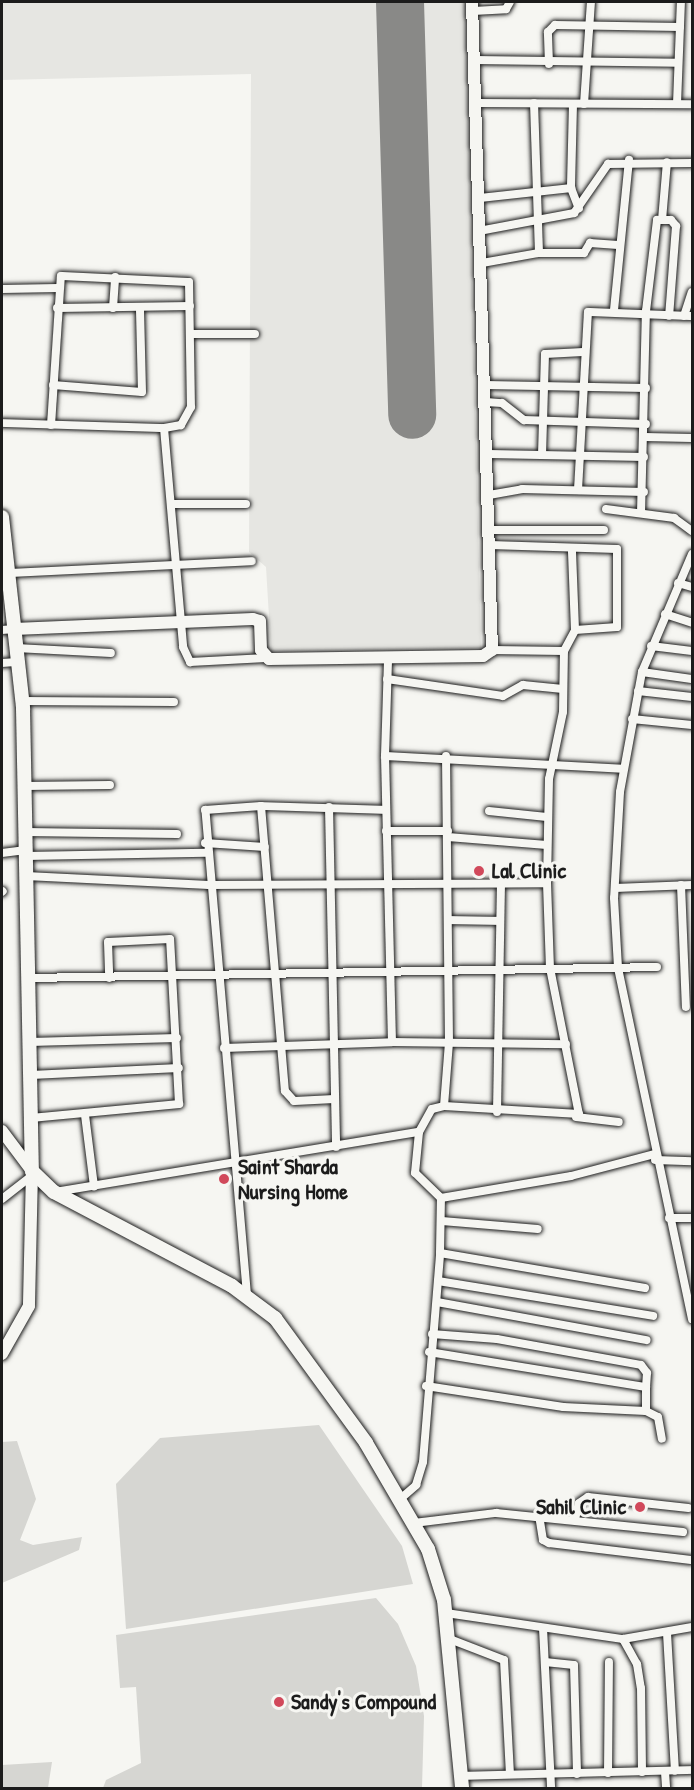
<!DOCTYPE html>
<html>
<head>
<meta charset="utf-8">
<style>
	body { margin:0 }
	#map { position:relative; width:694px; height:1790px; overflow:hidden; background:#f6f6f2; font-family:"Patrick Hand",sans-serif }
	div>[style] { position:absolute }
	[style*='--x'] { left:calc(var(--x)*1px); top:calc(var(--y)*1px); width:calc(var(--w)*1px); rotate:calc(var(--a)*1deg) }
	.built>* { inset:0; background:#e6e6e2 }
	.green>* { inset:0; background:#d6d6d2 }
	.runway>* { height:48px; margin:-24px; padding:0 24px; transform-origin:24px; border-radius:24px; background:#898987 }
	.roads { filter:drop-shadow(0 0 2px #1c1c1c) drop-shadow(0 0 2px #1c1c1c) }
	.street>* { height:8px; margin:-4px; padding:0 4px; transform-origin:4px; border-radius:4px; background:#f6f6f2 }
	.secondary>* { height:12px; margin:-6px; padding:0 6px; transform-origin:6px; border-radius:6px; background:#f6f6f2 }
	.primary>* { height:14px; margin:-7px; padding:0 7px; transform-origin:7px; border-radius:7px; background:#f6f6f2 }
	.dots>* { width:16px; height:16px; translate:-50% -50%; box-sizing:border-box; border:3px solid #f6f6f2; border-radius:50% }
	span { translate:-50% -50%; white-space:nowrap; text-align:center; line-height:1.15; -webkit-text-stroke:6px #f6f6f2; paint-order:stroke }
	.poi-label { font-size:22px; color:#1c1c1c; font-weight:700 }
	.left { translate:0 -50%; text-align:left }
	.right { translate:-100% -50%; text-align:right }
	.frame { position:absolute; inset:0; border:3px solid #1c1c1c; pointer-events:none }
</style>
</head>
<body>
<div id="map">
	<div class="built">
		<div style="clip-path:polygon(2px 2px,465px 2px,481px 648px,271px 651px,266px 567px,249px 552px,251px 74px,2px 80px)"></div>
	</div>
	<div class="green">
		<div style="clip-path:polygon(319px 1425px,402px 1546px,413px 1584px,126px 1629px,116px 1484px,160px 1438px)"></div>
		<div style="clip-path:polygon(17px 1441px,36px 1499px,20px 1540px,33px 1545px,82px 1537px,79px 1550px,2px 1583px,2px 1442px)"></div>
		<div style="clip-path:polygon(376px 1598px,398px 1624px,416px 1666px,424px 1716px,422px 1788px,103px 1788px,106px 1780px,141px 1763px,136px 1687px,120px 1688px,116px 1635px)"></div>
		<div style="clip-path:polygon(52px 1762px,48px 1788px,2px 1788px,2px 1765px)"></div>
	</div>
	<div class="runway">
		<div style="--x:400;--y:2;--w:413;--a:88.3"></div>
	</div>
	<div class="roads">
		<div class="street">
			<div style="--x:473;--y:11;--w:33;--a:-3"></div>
			<div style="--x:506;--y:9;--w:8;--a:-60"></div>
			<div style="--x:475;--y:60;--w:203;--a:0.8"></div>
			<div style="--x:549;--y:64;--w:32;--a:-92"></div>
			<div style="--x:548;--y:32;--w:10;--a:-45"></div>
			<div style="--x:555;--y:25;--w:125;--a:0.9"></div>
			<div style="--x:476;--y:103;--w:216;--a:0.3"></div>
			<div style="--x:573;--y:104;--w:84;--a:91.4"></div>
			<div style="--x:571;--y:188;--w:22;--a:69"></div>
			<div style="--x:584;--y:104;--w:102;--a:-86.1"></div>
			<div style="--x:677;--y:104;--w:102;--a:-87.8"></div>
			<div style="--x:480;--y:198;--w:92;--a:-6.3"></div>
			<div style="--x:662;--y:220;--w:58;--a:-85.1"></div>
			<div style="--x:479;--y:231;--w:97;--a:-10.7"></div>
			<div style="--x:574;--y:213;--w:60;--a:-55.2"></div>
			<div style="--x:608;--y:164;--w:84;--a:-0.7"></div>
			<div style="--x:539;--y:253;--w:45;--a:0"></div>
			<div style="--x:584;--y:253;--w:12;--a:-59"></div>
			<div style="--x:590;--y:243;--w:28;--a:4"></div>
			<div style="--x:482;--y:263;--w:58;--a:-10"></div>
			<div style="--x:539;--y:253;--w:150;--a:-91.9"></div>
			<div style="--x:2;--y:289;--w:56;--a:-1"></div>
			<div style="--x:57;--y:308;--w:133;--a:-0.9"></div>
			<div style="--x:113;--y:308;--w:31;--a:-86"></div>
			<div style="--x:614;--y:310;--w:151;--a:-84.3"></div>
			<div style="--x:684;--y:316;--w:25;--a:-72"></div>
			<div style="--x:190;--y:334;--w:65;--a:0"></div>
			<div style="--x:53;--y:385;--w:89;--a:4.5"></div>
			<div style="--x:142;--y:392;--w:84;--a:-91.4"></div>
			<div style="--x:486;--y:385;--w:160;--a:1.1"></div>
			<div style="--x:486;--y:402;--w:16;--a:4"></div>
			<div style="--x:502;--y:403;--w:28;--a:38"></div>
			<div style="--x:524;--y:420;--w:122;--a:1.9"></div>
			<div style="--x:2;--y:423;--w:162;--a:1.8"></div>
			<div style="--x:51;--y:425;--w:149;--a:-86.2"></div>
			<div style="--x:61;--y:276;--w:128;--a:2.7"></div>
			<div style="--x:189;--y:282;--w:125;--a:89.1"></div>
			<div style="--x:191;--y:407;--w:21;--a:119"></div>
			<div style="--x:181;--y:425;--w:17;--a:170"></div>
			<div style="--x:164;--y:428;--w:220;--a:85"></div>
			<div style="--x:183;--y:647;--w:17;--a:65"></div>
			<div style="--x:190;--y:662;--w:76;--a:-3"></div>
			<div style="--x:645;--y:437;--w:47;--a:1.2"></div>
			<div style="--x:489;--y:454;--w:155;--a:1.1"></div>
			<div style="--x:542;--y:455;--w:101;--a:-88.3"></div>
			<div style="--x:545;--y:354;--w:38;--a:-3"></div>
			<div style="--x:578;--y:490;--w:178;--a:-86.8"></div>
			<div style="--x:588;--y:312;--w:104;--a:2.2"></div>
			<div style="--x:489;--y:495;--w:34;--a:-10"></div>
			<div style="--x:522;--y:489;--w:122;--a:1.4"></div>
			<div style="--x:172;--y:504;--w:74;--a:0"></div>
			<div style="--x:606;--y:509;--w:69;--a:7.5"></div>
			<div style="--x:674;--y:518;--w:22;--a:36"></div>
			<div style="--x:641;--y:513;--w:202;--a:-88.6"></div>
			<div style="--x:646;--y:311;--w:92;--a:-83.1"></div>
			<div style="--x:657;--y:220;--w:14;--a:0"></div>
			<div style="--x:671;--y:220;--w:8;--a:50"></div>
			<div style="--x:676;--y:226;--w:90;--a:94.4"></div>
			<div style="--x:490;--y:530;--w:114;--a:0"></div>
			<div style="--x:490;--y:545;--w:127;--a:1.8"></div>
			<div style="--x:617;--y:549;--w:78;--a:90"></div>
			<div style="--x:617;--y:627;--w:42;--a:175.9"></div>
			<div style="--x:692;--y:554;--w:128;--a:113"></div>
			<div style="--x:642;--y:672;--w:122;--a:100.4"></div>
			<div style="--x:620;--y:792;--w:106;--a:93.2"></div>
			<div style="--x:614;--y:898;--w:70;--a:86.7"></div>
			<div style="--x:618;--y:968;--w:359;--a:78.1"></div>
			<div style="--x:9;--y:573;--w:243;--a:-2.8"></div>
			<div style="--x:678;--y:583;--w:15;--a:16"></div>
			<div style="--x:665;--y:614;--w:28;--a:18"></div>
			<div style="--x:2;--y:630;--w:12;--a:-5"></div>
			<div style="--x:651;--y:646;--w:41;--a:7"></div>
			<div style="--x:16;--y:648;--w:95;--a:3"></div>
			<div style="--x:492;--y:650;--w:72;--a:0.8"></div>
			<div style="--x:564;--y:651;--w:24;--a:-62"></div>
			<div style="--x:575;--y:630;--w:79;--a:-92.2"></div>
			<div style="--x:2;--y:663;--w:16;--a:-4"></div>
			<div style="--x:642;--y:672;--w:50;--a:8"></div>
			<div style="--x:387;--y:679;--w:117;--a:8.3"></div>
			<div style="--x:503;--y:696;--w:23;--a:-29"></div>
			<div style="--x:523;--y:685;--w:40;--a:5.7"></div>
			<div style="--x:638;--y:691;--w:54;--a:6.3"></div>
			<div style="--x:22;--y:701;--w:152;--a:0.4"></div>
			<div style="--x:632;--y:719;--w:60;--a:5.7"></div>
			<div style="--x:385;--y:756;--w:98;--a:-88.2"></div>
			<div style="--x:24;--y:786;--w:86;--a:-0.7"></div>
			<div style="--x:261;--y:806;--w:286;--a:85.2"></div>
			<div style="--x:285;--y:1091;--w:13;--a:48"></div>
			<div style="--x:294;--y:1101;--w:41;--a:-2.8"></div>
			<div style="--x:329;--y:807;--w:340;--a:88.8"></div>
			<div style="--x:489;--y:811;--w:58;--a:5.9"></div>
			<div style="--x:386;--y:831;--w:62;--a:0"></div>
			<div style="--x:25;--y:832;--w:152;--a:0.8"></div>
			<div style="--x:448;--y:837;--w:99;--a:4.6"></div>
			<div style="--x:205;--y:843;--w:60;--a:3.8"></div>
			<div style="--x:2;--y:853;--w:24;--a:-7"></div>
			<div style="--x:26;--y:856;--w:180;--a:-1"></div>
			<div style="--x:26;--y:876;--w:183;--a:2.8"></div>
			<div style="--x:209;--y:885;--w:338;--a:-0.3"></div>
			<div style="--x:547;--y:883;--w:85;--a:88"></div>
			<div style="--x:550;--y:968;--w:149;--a:78.8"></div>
			<div style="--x:579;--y:1114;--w:135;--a:-176.6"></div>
			<div style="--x:547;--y:883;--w:104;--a:-88.9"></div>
			<div style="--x:549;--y:779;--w:68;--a:-78.2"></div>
			<div style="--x:563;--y:712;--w:61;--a:-89.1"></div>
			<div style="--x:681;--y:885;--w:122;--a:87.7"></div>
			<div style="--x:615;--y:888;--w:77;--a:-2.2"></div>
			<div style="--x:2;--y:892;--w:1;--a:-45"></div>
			<div style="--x:449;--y:920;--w:51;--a:1.1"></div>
			<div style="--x:29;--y:978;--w:628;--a:-1"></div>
			<div style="--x:30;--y:1042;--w:147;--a:-1.6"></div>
			<div style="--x:392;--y:1042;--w:286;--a:-91.4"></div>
			<div style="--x:385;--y:756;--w:238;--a:3.1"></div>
			<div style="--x:224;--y:1048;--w:168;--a:-2"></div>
			<div style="--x:392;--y:1042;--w:174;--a:0.7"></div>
			<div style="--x:31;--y:1075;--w:148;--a:-2.7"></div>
			<div style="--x:497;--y:1112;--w:230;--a:-89"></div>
			<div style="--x:85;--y:1115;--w:72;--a:82.8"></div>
			<div style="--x:576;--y:1117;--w:43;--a:6.6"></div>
			<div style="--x:31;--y:1118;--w:149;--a:-5.4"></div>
			<div style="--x:179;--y:1104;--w:165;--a:-93.1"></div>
			<div style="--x:170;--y:939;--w:62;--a:177.2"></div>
			<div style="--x:108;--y:942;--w:36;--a:88"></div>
			<div style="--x:655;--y:1160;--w:37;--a:2"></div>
			<div style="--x:55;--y:1192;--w:369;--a:-9.4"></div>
			<div style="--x:419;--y:1132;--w:26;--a:-61"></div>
			<div style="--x:432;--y:1109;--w:12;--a:-14"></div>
			<div style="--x:444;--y:1106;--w:64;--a:-85.5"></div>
			<div style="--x:449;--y:1042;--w:286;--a:-90.6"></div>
			<div style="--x:441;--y:1198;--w:132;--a:-9.6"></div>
			<div style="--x:571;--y:1176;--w:86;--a:-14.8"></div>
			<div style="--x:2;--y:1199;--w:36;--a:-38"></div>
			<div style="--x:669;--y:1218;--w:23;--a:0"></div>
			<div style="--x:442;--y:1221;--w:96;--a:4.8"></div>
			<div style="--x:440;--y:1253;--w:208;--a:9.7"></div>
			<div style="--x:438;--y:1281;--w:218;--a:9.2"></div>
			<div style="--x:247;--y:1295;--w:487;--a:-94.9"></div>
			<div style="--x:205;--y:810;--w:56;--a:-4.1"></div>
			<div style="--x:261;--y:806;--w:124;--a:1.8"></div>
			<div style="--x:437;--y:1302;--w:213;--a:10.3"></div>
			<div style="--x:432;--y:1334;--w:65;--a:4.4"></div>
			<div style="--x:497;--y:1339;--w:146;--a:10.2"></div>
			<div style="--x:641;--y:1365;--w:10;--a:53"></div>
			<div style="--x:647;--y:1373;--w:14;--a:94"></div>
			<div style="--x:429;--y:1352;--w:220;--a:9.2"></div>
			<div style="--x:646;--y:1387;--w:24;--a:90"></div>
			<div style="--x:646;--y:1411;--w:13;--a:27"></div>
			<div style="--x:658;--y:1417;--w:22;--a:80"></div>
			<div style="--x:426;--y:1386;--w:139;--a:8.7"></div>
			<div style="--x:563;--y:1407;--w:83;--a:2.8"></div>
			<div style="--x:399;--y:1500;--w:23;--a:-41"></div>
			<div style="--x:416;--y:1485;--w:24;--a:-73"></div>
			<div style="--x:423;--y:1462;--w:210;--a:-85.3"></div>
			<div style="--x:440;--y:1253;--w:55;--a:-89"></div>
			<div style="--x:441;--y:1198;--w:36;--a:-136"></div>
			<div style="--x:415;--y:1173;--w:41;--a:-84.4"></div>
			<div style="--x:539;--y:1515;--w:25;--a:81"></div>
			<div style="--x:543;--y:1540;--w:7;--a:27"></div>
			<div style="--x:549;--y:1543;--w:143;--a:6.8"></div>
			<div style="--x:575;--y:1519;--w:16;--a:-76"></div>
			<div style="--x:579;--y:1503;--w:11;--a:-34"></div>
			<div style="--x:588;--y:1497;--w:101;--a:6.3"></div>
			<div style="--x:414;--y:1523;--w:83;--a:-7"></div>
			<div style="--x:496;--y:1513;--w:188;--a:5.8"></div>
			<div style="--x:446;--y:1613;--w:179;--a:8.4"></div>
			<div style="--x:623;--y:1639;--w:70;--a:-9.9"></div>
			<div style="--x:543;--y:1628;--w:160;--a:87.1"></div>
			<div style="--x:667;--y:1633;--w:138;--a:86.7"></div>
			<div style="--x:447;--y:1638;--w:61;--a:21.1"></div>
			<div style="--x:504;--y:1660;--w:114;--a:87"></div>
			<div style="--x:623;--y:1639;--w:29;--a:61"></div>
			<div style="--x:637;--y:1664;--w:24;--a:81"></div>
			<div style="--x:641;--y:1688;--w:84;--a:89.3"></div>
			<div style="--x:545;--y:1662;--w:29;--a:6"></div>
			<div style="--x:574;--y:1665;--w:109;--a:88.4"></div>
			<div style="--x:665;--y:1772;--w:16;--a:86"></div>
			<div style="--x:608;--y:1773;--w:111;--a:-89.5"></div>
			<div style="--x:462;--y:1776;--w:230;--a:-1.5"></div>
		</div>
		<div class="secondary">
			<div style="--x:14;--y:629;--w:239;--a:-2.4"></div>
			<div style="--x:253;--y:619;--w:7;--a:16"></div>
			<div style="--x:260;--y:621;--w:29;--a:88"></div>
			<div style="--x:261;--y:650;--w:12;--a:48"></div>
			<div style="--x:269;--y:659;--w:214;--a:-0.8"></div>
			<div style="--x:483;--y:656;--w:11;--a:-34"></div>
			<div style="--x:492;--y:650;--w:648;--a:-91.77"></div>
			<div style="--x:2;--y:1131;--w:50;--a:53.1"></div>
			<div style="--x:32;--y:1171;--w:135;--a:91.3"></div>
			<div style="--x:29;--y:1306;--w:55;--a:119.4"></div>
		</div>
		<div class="primary">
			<div style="--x:2;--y:517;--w:192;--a:83.7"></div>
			<div style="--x:23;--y:708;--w:463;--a:88.9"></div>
			<div style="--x:32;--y:1171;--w:30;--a:44"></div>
			<div style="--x:54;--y:1192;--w:201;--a:27.8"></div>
			<div style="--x:232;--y:1286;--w:54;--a:36.7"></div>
			<div style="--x:275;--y:1318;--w:155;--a:53.9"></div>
			<div style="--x:366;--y:1443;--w:123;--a:59.7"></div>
			<div style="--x:428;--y:1549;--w:53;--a:72.6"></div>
			<div style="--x:444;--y:1600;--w:189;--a:84.5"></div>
		</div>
	</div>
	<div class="dots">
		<div style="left:479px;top:871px;background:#d1495b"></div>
		<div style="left:224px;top:1179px;background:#d1495b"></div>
		<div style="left:640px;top:1507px;background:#d1495b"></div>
		<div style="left:279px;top:1702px;background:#d1495b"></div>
	</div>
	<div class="poi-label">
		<span class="left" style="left:492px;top:871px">Lal Clinic</span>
		<span class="left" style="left:238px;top:1179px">Saint Sharda<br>Nursing Home</span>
		<span class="right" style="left:626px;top:1507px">Sahil Clinic</span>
		<span class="left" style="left:291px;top:1702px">Sandy's Compound</span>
	</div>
	<div class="frame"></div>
</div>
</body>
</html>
